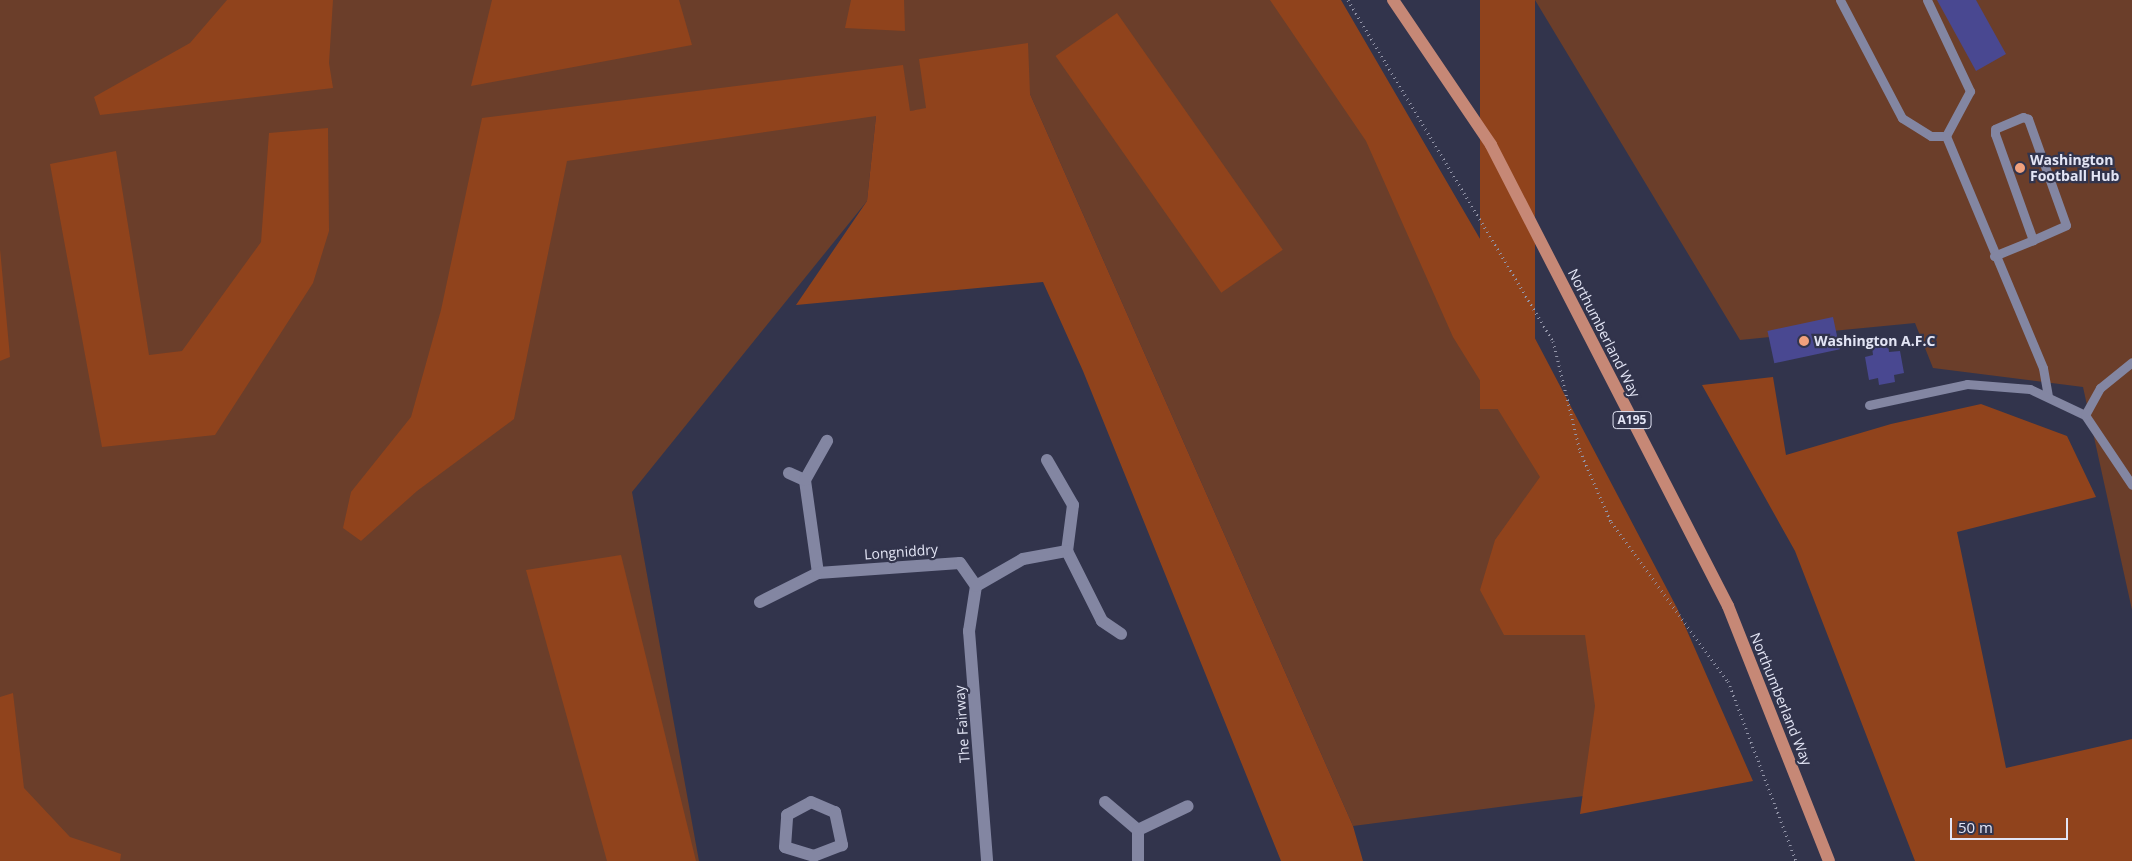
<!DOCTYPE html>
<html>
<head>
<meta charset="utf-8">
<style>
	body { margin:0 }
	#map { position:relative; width:2132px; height:861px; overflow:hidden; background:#32344c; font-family:"Open Sans",sans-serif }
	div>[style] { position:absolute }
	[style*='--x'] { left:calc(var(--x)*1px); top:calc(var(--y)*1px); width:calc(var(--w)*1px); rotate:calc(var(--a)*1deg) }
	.green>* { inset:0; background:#6b3e2a }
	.forest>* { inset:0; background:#90431c; transform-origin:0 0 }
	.building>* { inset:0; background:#494891; transform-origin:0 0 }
	.path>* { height:3px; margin-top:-1.5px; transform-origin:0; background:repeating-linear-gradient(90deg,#9395a8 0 1px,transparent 0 5px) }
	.lane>* { height:9px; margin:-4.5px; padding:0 4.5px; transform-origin:4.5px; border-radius:4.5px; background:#8386a2 }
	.street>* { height:12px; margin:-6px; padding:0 6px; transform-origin:6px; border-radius:6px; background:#8386a2 }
	.primary>* { height:12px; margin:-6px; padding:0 6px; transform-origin:6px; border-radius:6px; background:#c68876 }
	.dots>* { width:14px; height:14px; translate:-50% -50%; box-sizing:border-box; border:2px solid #32344c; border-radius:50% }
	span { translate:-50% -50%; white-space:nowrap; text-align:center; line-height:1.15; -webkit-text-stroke:4.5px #32344c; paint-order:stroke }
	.shield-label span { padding:1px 4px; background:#32344c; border:1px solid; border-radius:4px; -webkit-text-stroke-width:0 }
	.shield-label { font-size:12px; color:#e3e5f5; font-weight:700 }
	.poi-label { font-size:14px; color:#e3e5f5; font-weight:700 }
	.left { translate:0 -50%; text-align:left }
	.street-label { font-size:14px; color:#e3e5f5 }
	.scale { position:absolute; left:1950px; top:818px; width:118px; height:22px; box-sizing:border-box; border:2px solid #e3e5f5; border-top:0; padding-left:6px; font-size:15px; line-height:18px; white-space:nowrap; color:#e3e5f5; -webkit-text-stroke:4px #32344c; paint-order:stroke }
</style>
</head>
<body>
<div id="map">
	<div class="green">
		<div style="clip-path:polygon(0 0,1277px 0,1413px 190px,1677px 784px,1353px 826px,1030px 94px,876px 116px,867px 201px,632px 492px,699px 861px,0 861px)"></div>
		<div style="clip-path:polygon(1535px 0,2132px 0,2132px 610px,2083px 387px,1933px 368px,1915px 323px,1740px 340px)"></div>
	</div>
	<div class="forest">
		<div style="clip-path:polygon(227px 0,333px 0,329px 63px,333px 88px,100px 115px,94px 97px,190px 43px)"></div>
		<div style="clip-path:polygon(492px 0,679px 0,692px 45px,471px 86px)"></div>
		<div style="clip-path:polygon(851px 0,904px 0,905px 31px,845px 28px)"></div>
		<div style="clip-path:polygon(1270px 0,1341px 0,1508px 287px,1677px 608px,1753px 781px,1580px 814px,1595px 706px,1585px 635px,1504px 635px,1480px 590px,1495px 540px,1540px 477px,1453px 337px,1366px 141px)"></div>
		<div style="left:1480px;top:0;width:55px;height:409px"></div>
		<div style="left:1117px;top:13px;width:289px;height:75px;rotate:55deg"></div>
		<div style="clip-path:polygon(1028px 43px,1030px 94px,1353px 826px,1363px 861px,1281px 861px,1083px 371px,1043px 282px,796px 305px,867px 201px,876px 116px,567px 161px,514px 419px,417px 491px,361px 541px,343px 528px,351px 492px,411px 417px,441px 310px,482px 118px,903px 65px,910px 111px,926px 108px,919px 59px)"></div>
		<div style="clip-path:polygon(328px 128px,329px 231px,313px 283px,215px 435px,102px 447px,50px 164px,116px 151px,149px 355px,182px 351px,261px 242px,269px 133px)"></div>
		<div style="clip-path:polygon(0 249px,10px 357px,0 361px)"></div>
		<div style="clip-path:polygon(1773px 377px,1786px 455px,1891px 424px,1981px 404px,2067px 436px,2096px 497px,1957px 532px,2006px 768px,2132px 739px,2132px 861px,1915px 861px,1795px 551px,1702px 385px)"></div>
		<div style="clip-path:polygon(621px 555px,696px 861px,607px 861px,526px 570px)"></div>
		<div style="clip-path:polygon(13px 693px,24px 788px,70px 837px,121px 854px,120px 861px,0 861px,0 697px)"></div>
	</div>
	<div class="building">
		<div style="clip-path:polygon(1937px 0,1976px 0,2006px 54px,1976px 71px)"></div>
		<div style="left:1833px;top:317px;width:33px;height:67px;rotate:78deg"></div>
		<div style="clip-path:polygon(1888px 344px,1889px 352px,1900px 351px,1904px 373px,1894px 375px,1895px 382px,1879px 385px,1878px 378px,1869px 380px,1865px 357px,1873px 355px,1872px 347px)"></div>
	</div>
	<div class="path">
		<div style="--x:1348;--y:0;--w:398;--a:59"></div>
		<div style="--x:1553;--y:341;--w:113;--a:76.2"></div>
		<div style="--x:1580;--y:451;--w:77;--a:66.4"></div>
		<div style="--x:1611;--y:522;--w:197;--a:53.7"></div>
		<div style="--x:1728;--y:681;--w:192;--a:69.3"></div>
	</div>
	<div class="lane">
		<div style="--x:1840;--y:0;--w:133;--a:62.3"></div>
		<div style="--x:1902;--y:118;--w:34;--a:32"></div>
		<div style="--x:1931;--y:136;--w:15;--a:0"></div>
		<div style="--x:1927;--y:0;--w:101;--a:64.7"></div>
		<div style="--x:1970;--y:91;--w:51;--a:118.1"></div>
		<div style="--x:1946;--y:136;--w:251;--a:67.3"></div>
		<div style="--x:2043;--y:368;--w:29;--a:80"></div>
		<div style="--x:1994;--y:256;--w:42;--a:-22.3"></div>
		<div style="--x:2033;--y:240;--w:36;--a:-24"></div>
		<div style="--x:2066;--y:225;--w:113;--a:-109.7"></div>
		<div style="--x:2028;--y:119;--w:5;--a:-158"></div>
		<div style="--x:2023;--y:117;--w:30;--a:157"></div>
		<div style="--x:1995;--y:129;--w:5;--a:90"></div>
		<div style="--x:1995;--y:134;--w:113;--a:70.3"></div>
		<div style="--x:1869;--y:405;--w:100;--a:-12.1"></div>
		<div style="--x:1967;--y:384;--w:63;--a:4.5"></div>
		<div style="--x:2030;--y:389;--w:61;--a:25.3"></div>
		<div style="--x:2085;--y:415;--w:84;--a:56.1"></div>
		<div style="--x:2085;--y:415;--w:31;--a:-61"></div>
		<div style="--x:2100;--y:388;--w:41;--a:-39.1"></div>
	</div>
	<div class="street">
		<div style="--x:1047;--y:460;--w:52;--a:60"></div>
		<div style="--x:1073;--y:505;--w:46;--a:97.4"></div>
		<div style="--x:789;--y:473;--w:17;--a:24"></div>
		<div style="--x:818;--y:573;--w:94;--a:-98"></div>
		<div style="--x:805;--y:480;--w:45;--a:-60.6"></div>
		<div style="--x:976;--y:586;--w:46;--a:98.8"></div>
		<div style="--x:969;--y:631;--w:231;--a:85.5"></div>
		<div style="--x:976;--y:586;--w:54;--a:-29.9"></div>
		<div style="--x:1023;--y:559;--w:45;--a:-10.3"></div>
		<div style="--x:1067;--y:551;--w:78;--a:63.4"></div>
		<div style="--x:1102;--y:621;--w:23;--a:34"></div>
		<div style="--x:760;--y:602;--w:65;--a:-26.6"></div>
		<div style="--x:818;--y:573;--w:142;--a:-4"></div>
		<div style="--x:960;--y:563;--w:28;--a:55"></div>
		<div style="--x:811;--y:802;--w:26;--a:23"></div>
		<div style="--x:835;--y:812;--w:34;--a:78"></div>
		<div style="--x:842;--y:845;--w:30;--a:159"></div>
		<div style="--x:814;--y:856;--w:30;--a:-163"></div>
		<div style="--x:785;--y:847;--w:32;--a:-86"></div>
		<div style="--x:787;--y:815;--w:27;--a:-28"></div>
		<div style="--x:1105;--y:802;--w:43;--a:40.3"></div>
		<div style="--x:1138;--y:861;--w:31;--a:-90"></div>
		<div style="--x:1138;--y:830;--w:55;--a:-25.6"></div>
	</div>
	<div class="primary">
		<div style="--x:1393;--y:0;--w:175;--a:55.9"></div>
		<div style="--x:1491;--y:145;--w:518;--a:62.79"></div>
		<div style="--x:1728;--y:606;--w:274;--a:68.4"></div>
	</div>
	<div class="dots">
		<div style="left:2020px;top:168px;background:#f1a17d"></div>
		<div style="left:1804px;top:341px;background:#f1a17d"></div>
	</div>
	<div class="shield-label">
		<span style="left:1632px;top:420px">A195</span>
	</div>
	<div class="poi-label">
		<span class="left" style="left:2030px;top:168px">Washington<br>Football Hub</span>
		<span class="left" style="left:1814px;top:341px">Washington A.F.C</span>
	</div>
	<div class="street-label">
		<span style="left:1604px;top:333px;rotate:63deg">Northumberland Way</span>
		<span style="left:901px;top:552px;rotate:-4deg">Longniddry</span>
		<span style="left:1781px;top:699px;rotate:68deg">Northumberland Way</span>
		<span style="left:962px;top:724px;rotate:-94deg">The Fairway</span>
	</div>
	<div class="scale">50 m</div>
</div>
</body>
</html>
